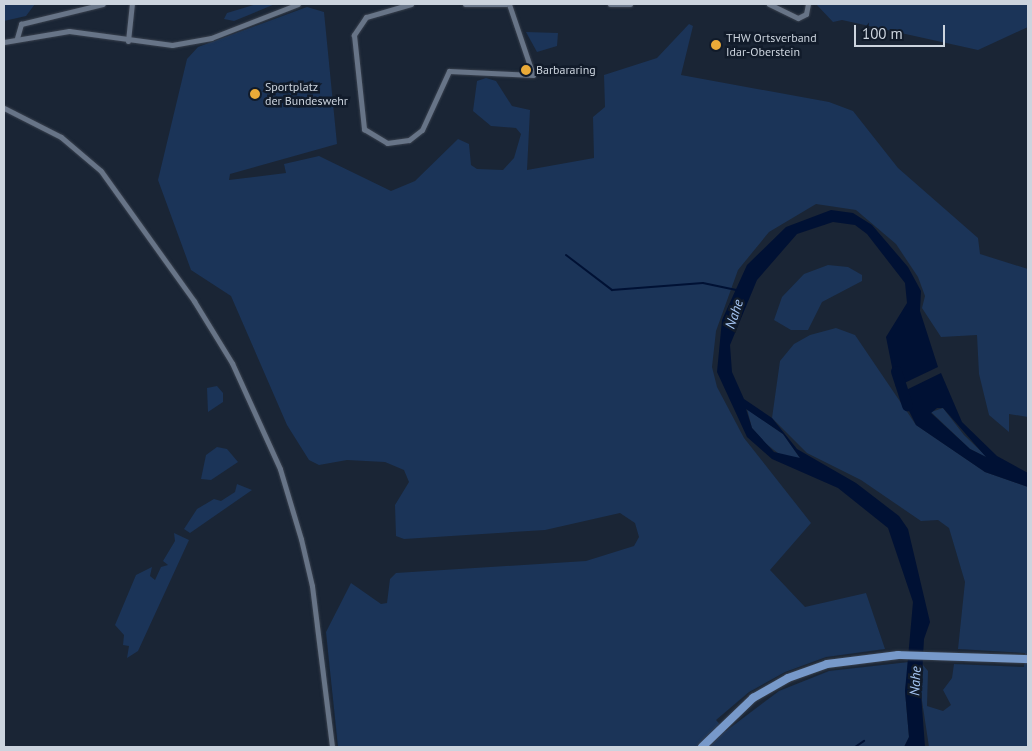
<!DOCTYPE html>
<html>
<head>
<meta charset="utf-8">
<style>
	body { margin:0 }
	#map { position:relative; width:1032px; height:751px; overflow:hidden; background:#1a2535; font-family:"PT Sans",sans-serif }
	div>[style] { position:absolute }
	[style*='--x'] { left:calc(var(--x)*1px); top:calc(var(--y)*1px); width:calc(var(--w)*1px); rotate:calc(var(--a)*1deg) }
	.green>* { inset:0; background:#1b3458 }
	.water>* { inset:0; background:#001134 }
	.stream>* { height:2px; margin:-1px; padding:0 1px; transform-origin:1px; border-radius:1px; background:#001134 }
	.river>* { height:11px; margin:-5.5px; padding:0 5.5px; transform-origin:5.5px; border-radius:5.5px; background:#001134 }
	.roads { filter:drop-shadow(0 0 1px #39414e) drop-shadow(0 0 1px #39414e) }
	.street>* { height:5px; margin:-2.5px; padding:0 2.5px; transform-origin:2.5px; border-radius:2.5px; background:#677487 }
	.primary>* { height:8px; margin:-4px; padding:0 4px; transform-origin:4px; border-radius:4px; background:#7799ca }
	.dots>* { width:14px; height:14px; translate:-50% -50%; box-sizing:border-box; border:2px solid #111b2a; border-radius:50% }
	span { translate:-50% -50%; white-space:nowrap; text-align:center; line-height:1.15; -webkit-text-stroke:5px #111b2a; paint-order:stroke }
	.poi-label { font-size:12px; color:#ccd4de }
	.left { translate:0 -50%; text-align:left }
	.water-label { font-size:14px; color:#a5c5f3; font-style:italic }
	.frame { position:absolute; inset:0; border:5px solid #ccd4de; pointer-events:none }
	.scale { position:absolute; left:854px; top:25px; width:91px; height:22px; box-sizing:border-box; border:2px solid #ccd4de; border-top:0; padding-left:6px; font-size:15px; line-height:18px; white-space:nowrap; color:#ccd4de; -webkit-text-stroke:4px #111b2a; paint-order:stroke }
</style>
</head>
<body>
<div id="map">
	<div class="green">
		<div style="clip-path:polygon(4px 4px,35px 4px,26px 16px,4px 21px)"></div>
		<div style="clip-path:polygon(257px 4px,275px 4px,234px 21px,224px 19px,227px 13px)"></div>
		<div style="clip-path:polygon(816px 4px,1028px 4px,1028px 27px,978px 50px,842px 20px,833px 22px)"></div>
		<div style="clip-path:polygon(307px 7px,324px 12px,337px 144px,230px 174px,229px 180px,286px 173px,284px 164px,319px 156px,391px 191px,415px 181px,458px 139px,469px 144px,471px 165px,477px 169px,503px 170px,514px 158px,521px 134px,516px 128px,491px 126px,473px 111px,477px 81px,486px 78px,496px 81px,512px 106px,530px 110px,527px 170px,594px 158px,593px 117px,605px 107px,604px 75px,657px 58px,689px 24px,693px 26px,681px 75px,829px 102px,853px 111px,898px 168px,978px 238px,980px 254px,1028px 269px,1028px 417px,1009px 414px,1009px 432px,989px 415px,979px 374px,977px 335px,941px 337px,922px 308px,925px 296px,918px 277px,896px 244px,856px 210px,816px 204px,769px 232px,738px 270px,716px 331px,712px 367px,717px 387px,744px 438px,811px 523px,770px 570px,805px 607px,866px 593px,885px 649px,826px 657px,785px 672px,749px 692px,716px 720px,726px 731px,779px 691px,829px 671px,909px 662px,905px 691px,909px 737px,904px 747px,338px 747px,326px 632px,351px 583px,381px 604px,387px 603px,390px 579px,396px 573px,586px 561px,634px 546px,639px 537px,635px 523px,620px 513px,545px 530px,404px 539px,396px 536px,395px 505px,409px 482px,404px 470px,385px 462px,347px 460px,319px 465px,309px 460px,287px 425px,231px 296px,191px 270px,158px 180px,187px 59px,198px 47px)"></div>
		<div style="clip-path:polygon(526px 32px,558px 33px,557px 46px,537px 52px)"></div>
		<div style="clip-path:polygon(828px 265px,848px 267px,862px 275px,862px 281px,822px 302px,808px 330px,791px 330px,774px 320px,782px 297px,804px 274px)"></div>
		<div style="clip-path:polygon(836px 328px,855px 335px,916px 425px,985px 472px,1028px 487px,1028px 747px,929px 747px,921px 694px,923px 665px,928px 671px,927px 706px,943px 711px,951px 705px,943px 690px,952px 678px,954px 664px,1024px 667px,1025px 653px,958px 649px,965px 582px,949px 528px,938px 520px,921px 521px,861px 480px,807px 453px,772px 418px,780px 361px,794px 344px,810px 335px)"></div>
		<div style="clip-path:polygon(217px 386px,223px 393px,223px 402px,208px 412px,207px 388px)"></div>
		<div style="clip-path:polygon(943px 408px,964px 435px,988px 458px,970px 449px,931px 412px)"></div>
		<div style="clip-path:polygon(747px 409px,783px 434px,800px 458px,783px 457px,765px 443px,752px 428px)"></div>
		<div style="clip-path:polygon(217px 447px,227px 449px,238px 462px,211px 480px,201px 479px,206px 455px)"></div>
		<div style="clip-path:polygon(237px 484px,252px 490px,190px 533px,184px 529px,197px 509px,214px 499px,221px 501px,235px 492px)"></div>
		<div style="clip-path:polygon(174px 533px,189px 540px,138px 651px,127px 658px,129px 646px,123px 645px,124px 635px,115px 625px,136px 575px,152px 567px,150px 576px,155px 580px,161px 567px,168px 565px,163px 561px,175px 541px)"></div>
	</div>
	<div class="water">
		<div style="clip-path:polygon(evenodd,831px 210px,853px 213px,872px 225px,908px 267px,921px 291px,920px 311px,938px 367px,896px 387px,886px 337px,907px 303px,905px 283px,867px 234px,855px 225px,833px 222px,797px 234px,757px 280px,730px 345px,732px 372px,744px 399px,772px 418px,797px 449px,856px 483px,899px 516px,908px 529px,930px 622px,924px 639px,921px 694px,925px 747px,904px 747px,909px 737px,905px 691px,913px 602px,888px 528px,838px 488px,772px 459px,747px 437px,717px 372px,722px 320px,747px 265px,786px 227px,831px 210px,746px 409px,783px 434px,800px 458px,774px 452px,752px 428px,746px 409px)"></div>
		<div style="clip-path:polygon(evenodd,941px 373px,962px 422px,997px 456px,1028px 473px,1028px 487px,985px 472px,916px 425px,900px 393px,941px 373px,937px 408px,943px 408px,986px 457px,970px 449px,931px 413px,937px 408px)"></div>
	</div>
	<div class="stream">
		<div style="--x:566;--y:255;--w:58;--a:37.3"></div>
		<div style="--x:612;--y:290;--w:91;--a:-4.4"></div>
		<div style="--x:703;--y:283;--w:34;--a:12"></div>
		<div style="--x:855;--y:747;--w:11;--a:-34"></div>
	</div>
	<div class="river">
		<div style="--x:896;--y:371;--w:36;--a:72"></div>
	</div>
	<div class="roads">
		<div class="street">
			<div style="--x:411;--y:4;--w:47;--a:163.9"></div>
			<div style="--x:366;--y:17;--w:22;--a:124"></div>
			<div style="--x:354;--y:35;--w:95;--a:83.9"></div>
			<div style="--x:364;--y:129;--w:27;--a:31"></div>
			<div style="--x:387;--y:143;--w:22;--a:-8"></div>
			<div style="--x:409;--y:140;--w:16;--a:-38"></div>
			<div style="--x:422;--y:130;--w:65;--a:-65.4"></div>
			<div style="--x:449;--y:71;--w:84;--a:2.7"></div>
			<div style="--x:533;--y:75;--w:75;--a:-108.7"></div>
			<div style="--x:465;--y:4;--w:41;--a:0"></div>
			<div style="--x:610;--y:4;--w:20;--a:0"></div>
			<div style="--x:769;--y:4;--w:32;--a:26"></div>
			<div style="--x:798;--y:18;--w:9;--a:-27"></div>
			<div style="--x:806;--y:14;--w:10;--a:-79"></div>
			<div style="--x:17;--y:38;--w:15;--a:-74"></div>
			<div style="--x:21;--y:24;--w:84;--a:-13.7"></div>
			<div style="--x:128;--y:41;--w:37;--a:-84"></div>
			<div style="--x:4;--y:42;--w:66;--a:-9.6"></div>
			<div style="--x:69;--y:31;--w:104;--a:7.7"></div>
			<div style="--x:172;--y:45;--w:40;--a:-10"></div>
			<div style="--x:211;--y:38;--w:93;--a:-21.3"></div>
			<div style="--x:4;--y:108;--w:64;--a:27"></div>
			<div style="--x:61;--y:137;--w:52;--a:40.4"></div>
			<div style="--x:101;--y:171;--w:160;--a:54.4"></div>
			<div style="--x:194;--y:301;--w:73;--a:58.5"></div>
			<div style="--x:232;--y:363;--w:116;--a:65.6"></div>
			<div style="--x:280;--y:469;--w:73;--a:73.3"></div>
			<div style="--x:301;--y:539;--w:48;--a:76.8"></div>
			<div style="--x:312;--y:586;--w:162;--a:82.9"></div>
		</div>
		<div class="primary">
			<div style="--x:702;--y:747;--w:71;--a:-43.9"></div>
			<div style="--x:753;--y:698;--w:40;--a:-29.7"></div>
			<div style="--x:788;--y:678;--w:41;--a:-19.7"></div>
			<div style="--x:827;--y:664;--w:72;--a:-7.2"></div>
			<div style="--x:898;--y:655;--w:130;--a:1.8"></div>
		</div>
	</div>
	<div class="dots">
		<div style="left:716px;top:45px;background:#eaaa38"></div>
		<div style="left:526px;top:70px;background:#eaaa38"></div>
		<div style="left:255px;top:94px;background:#eaaa38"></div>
	</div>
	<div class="poi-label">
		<span class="left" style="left:726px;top:45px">THW Ortsverband<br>Idar-Oberstein</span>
		<span class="left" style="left:536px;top:70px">Barbararing</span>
		<span class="left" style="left:265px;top:94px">Sportplatz<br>der Bundeswehr</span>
	</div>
	<div class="water-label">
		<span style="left:734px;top:314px;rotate:-72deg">Nahe</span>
		<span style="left:915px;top:681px;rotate:-87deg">Nahe</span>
	</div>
	<div class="frame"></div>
	<div class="scale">100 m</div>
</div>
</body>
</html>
